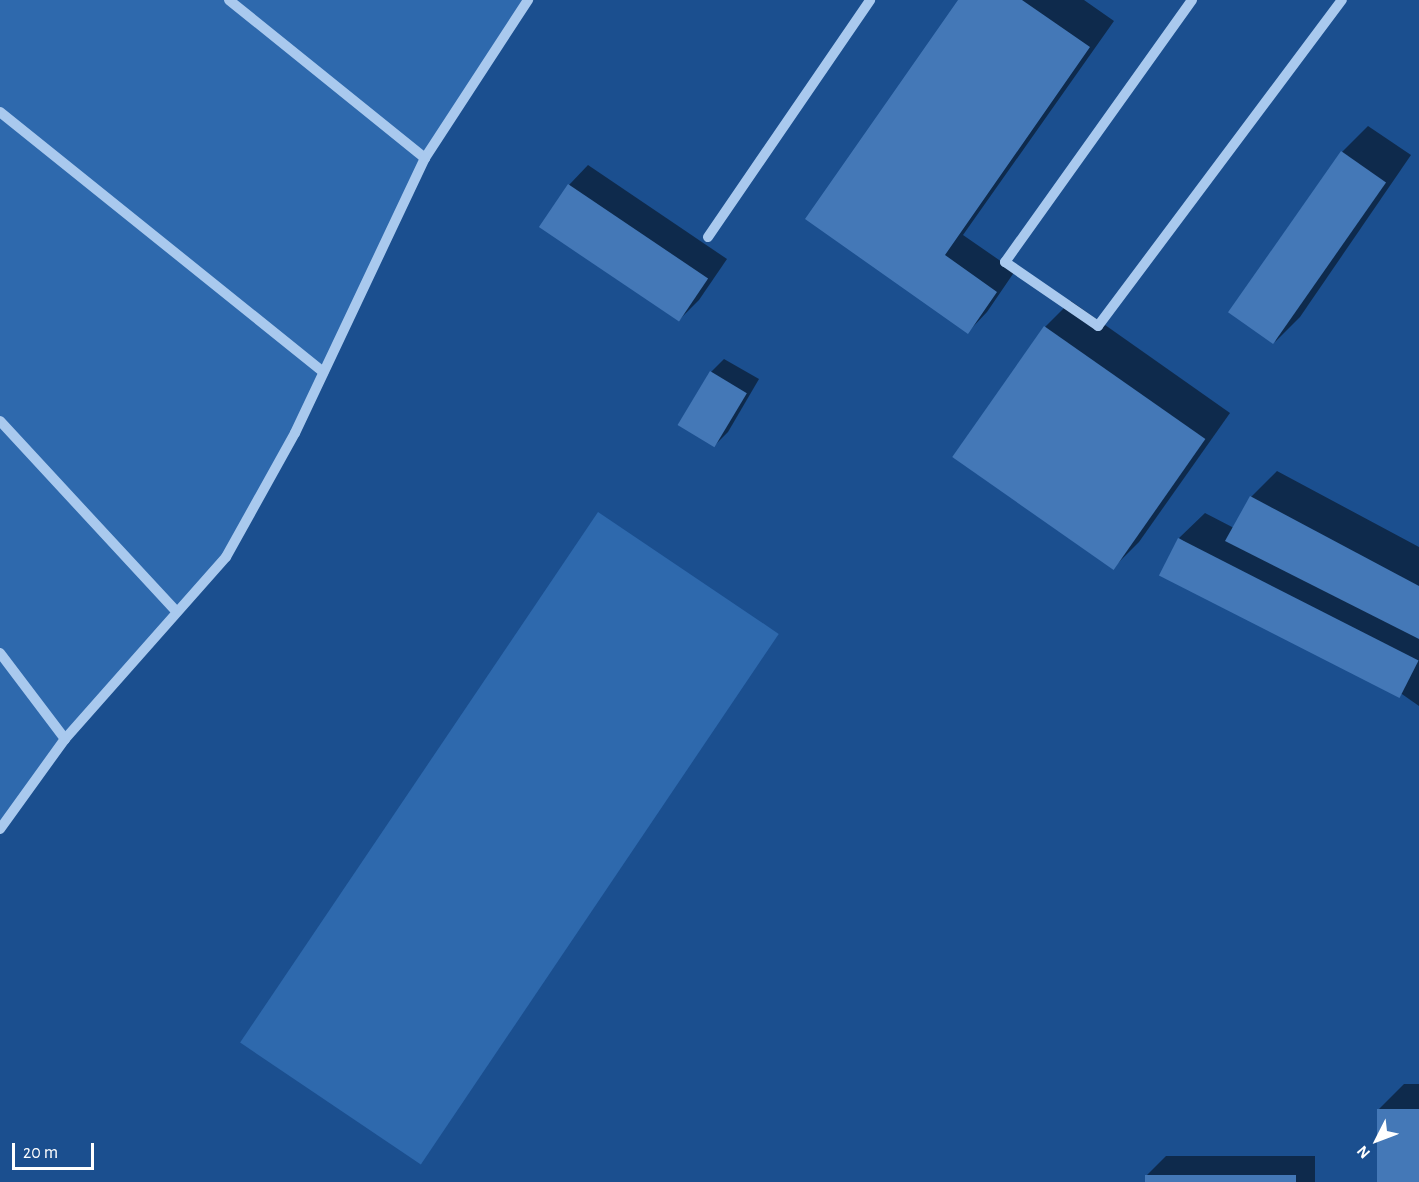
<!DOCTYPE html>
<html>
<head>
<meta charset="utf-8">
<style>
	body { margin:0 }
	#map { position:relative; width:1419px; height:1182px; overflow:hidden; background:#1b4f8f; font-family:"Alegreya Sans",sans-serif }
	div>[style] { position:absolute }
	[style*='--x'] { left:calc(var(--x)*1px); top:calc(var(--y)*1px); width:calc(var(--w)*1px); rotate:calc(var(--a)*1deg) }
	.green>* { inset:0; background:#2e69ad; transform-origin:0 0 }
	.shadow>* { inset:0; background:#0007 }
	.building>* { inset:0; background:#4478b7; transform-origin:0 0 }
	.minor>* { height:10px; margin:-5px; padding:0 5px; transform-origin:5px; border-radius:5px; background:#a9c9ee }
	span { translate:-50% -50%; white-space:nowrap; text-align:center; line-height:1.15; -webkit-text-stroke:4.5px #1b4f8f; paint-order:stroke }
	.north { position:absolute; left:1347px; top:1110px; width:60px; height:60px; -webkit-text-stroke:4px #1b4f8f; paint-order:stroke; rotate:228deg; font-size:16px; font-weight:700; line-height:24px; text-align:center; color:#fff }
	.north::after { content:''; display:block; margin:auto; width:21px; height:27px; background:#fff; clip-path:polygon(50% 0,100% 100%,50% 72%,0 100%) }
	.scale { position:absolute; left:12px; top:1143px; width:82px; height:27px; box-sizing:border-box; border:3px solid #fff; border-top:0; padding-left:8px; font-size:18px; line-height:21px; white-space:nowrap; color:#fff; -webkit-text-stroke:4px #1b4f8f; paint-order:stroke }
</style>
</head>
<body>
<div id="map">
	<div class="green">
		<div style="clip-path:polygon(0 0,528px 0,425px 158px,295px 433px,226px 557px,117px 680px,0 828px)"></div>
		<div style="left:598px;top:512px;width:218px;height:640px;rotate:34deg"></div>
	</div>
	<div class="shadow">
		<div style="clip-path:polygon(960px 0,1084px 0,1114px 21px,963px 235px,1015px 271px,987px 312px,968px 332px,807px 219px)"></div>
		<div style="clip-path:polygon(1368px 126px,1411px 155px,1300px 317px,1275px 342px,1342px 152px)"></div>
		<div style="clip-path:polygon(588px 165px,727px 259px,699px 300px,679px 320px,569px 185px)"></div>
		<div style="clip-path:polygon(1071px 301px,1230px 413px,1139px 542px,1113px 568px,1045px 327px)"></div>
		<div style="clip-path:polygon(724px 359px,759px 379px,728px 432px,715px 445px,711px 372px)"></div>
		<div style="clip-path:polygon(1277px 471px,1419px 547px,1419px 706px,1179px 538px,1205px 513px,1234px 528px,1251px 497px)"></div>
		<div style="clip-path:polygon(1404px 1084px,1419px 1084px,1419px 1182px,1378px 1182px,1378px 1110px)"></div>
		<div style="clip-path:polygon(1166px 1156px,1315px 1156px,1315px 1182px,1147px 1182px,1147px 1175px)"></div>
	</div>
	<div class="building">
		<div style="clip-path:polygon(958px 0,1022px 0,1090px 47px,945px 255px,997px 292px,968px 334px,805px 219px)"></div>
		<div style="left:1341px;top:151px;width:55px;height:197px;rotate:35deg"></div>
		<div style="left:568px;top:184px;width:169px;height:52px;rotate:34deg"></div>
		<div style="left:1044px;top:326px;width:197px;height:160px;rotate:35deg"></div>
		<div style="left:710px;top:371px;width:43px;height:63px;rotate:31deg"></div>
		<div style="clip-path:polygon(1250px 496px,1419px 586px,1419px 639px,1225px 541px)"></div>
		<div style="left:1178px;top:538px;width:270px;height:42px;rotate:27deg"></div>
		<div style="left:1377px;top:1109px;width:42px;height:73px"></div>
		<div style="left:1145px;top:1175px;width:151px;height:7px"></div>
	</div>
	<div class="minor">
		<div style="--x:229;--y:0;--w:252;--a:38.9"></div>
		<div style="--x:1192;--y:0;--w:322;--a:125.5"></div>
		<div style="--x:1005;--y:262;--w:113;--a:34.5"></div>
		<div style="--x:1098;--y:326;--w:407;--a:-53.2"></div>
		<div style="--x:0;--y:112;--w:415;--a:38.8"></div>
		<div style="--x:708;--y:237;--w:287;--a:-55.6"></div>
		<div style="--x:0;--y:421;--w:260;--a:47.2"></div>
		<div style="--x:0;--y:653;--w:108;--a:52.9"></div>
		<div style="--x:0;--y:829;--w:111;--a:-54.2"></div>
		<div style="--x:65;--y:739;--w:243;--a:-48.5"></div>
		<div style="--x:226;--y:557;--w:142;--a:-60.9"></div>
		<div style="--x:295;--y:433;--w:304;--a:-64.7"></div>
		<div style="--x:425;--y:158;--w:189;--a:-56.9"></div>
	</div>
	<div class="north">N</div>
	<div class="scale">20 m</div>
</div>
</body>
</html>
